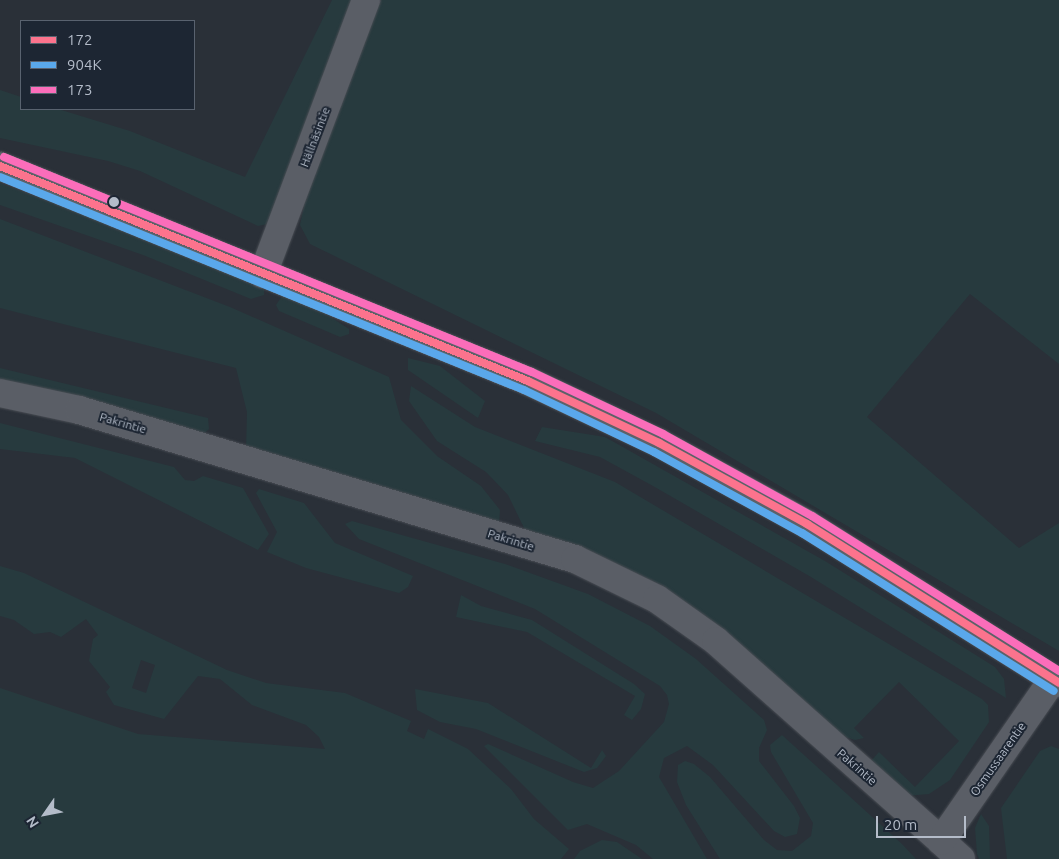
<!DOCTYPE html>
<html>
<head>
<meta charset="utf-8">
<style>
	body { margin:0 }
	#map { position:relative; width:1059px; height:859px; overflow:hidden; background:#2a3038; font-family:Ubuntu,sans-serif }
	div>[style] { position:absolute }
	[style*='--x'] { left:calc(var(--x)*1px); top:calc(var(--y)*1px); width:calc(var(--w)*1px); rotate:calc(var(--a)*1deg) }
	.green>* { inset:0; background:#273a3e }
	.roads { filter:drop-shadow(0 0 1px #484c53) drop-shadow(0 0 1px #484c53) }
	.minor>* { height:28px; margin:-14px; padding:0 14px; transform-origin:14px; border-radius:14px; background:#5a5e66 }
	.major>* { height:28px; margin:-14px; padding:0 14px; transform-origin:14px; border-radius:14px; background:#5c6168 }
	.bus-1>* { height:8px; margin:-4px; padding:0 4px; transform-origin:4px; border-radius:4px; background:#fc738d }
	.bus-2>* { height:8px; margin:-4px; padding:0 4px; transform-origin:4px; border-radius:4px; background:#5aa8eb }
	.bus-3>* { height:8px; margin:-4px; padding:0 4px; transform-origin:4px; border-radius:4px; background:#fb6dba }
	.dots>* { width:14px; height:14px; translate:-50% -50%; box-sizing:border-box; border:2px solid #1d2633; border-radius:50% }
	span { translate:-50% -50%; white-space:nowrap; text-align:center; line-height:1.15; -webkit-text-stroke:4px #1d2633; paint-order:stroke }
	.street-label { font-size:12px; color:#b4bcc9 }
	.legend { position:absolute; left:20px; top:20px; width:175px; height:90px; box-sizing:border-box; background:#1d2633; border:1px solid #59626f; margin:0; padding:6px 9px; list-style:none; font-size:15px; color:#b4bcc9 }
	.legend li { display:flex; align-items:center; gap:10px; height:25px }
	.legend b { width:25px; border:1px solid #59626f }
	.north { position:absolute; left:20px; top:789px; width:50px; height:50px; -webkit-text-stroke:4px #1d2633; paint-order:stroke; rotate:237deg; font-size:14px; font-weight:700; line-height:20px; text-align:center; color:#b4bcc9 }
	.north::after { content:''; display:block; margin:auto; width:18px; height:22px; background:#b4bcc9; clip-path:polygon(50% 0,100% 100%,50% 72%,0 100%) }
	.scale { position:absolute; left:876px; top:816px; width:90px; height:22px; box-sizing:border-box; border:2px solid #b4bcc9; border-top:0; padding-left:6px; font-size:15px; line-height:18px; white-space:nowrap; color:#b4bcc9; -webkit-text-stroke:4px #1d2633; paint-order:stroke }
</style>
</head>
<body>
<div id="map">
	<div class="green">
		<div style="clip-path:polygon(332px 0,361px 0,272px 223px,258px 226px,140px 171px,108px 161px,0 138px,0 90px,21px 97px,21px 109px,58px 109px,130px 131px,245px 177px)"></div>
		<div style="clip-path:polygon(381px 0,1059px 0,1059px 364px,970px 294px,867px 417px,1019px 548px,1059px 523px,1059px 651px,656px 413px,310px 244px,300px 225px,310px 176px,353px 58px)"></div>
		<div style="clip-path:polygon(0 183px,264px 283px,264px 295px,251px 299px,143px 255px,0 205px)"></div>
		<div style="clip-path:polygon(0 219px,230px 307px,389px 377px,401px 420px,437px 456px,481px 486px,500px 510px,499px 525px,246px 449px,247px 412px,236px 368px,0 308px)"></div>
		<div style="clip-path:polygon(282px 296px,326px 314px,349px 329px,349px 334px,340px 337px,279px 311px,276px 305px)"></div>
		<div style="clip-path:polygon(408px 358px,440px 366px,485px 401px,478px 418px,408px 370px)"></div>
		<div style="clip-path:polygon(0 368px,208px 418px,209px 429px,201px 436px,0 386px)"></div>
		<div style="clip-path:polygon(411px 386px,475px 427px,615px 482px,982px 699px,988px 705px,989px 722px,950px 780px,929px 794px,905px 796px,870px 762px,879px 752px,915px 787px,959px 741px,899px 682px,854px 728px,864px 738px,855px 740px,842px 736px,578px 548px,525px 530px,508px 495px,486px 472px,437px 441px,409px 401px)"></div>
		<div style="clip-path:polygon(0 423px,174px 467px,185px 480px,194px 481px,203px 476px,243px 488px,269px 534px,258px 550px,75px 458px,0 449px)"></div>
		<div style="clip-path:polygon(542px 427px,605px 437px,825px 561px,995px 667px,1004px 679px,1006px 698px,811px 577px,653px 486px,600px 457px,535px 441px)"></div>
		<div style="clip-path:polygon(259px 489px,304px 503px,335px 543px,413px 576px,408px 587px,399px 593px,306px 568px,267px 552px,277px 532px,256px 493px)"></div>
		<div style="clip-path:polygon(352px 521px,505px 564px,588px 594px,650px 626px,696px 659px,764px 720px,767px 730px,759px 748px,759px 761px,794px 806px,800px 818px,797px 834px,785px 837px,774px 831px,713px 765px,687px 746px,664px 758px,659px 777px,707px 859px,653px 859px,636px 845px,587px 824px,568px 830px,484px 746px,488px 744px,573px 782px,593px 788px,619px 771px,664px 722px,669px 704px,667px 695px,660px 686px,535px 609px,359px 539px,345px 524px)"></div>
		<div style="clip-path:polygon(evenodd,0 566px,24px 573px,227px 670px,266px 683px,345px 693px,411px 721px,407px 731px,424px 739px,428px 729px,468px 749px,511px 789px,534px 819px,569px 849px,561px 859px,0 859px,0 688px,138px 734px,325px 749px,319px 737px,306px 725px,252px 705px,220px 679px,198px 676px,164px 719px,114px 705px,106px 692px,110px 687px,89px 661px,93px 639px,98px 635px,86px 619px,61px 637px,50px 632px,34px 634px,14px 620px,0 616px,0 566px,141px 660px,155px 665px,146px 693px,132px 688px,141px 660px)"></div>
		<div style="clip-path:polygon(461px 595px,481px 606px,532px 620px,634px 684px,645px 694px,641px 709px,632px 720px,624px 715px,635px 696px,527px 632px,456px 617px)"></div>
		<div style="clip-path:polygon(415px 689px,488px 703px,591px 768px,602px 750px,606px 756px,597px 768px,584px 772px,476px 729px,440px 722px,417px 710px)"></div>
		<div style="clip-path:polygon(782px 735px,902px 844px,916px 859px,720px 859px,686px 805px,677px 782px,678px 765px,685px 761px,694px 764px,710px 777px,764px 840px,777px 850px,792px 851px,811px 836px,813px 823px,771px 752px,770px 745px)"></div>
		<div style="clip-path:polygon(1051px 746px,1059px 749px,1059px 859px,1007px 859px,1001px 808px,1040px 751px)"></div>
		<div style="clip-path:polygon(981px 814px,989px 826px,990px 859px,979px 859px,977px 854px,975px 828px)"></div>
		<div style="clip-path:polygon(602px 840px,617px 842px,642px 859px,574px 859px,580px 851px)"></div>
	</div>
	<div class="roads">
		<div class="minor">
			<div style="--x:263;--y:274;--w:293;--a:-69.4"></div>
			<div style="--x:0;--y:393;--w:81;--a:12.1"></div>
			<div style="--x:79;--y:410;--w:518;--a:16.72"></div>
			<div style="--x:575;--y:559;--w:91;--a:26"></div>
			<div style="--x:657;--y:599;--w:72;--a:35.4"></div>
			<div style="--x:716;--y:641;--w:301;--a:41.6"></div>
			<div style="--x:961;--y:859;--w:27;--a:-138"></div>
			<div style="--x:941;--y:841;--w:197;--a:-55.3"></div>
		</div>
		<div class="major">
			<div style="--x:0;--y:166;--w:570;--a:22.16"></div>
			<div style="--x:528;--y:381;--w:145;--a:25.3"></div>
			<div style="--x:659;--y:443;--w:169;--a:28.7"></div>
			<div style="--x:807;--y:524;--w:298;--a:32.2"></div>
		</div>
	</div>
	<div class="bus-1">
		<div style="--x:0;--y:166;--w:570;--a:22.16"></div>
		<div style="--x:528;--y:381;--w:145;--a:25.3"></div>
		<div style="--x:659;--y:443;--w:169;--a:28.7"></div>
		<div style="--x:807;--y:524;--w:298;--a:32.2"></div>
	</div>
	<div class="bus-2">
		<div style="--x:0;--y:177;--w:566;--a:22.12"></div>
		<div style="--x:524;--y:390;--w:144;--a:25.5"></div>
		<div style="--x:654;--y:452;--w:169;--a:28.7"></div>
		<div style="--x:802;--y:533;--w:297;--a:32.1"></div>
	</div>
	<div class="bus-3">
		<div style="--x:4;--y:157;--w:570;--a:22.16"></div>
		<div style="--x:532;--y:372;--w:145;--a:25.3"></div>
		<div style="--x:663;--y:434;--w:170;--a:28.8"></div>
		<div style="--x:812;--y:516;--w:292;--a:32.1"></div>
	</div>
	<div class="dots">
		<div style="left:114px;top:202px;background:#b4bcc9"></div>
	</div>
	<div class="street-label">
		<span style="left:315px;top:137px;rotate:-69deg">Hällnäsintie</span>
		<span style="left:123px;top:423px;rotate:16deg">Pakrintie</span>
		<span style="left:511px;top:540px;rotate:17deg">Pakrintie</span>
		<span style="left:998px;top:759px;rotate:-55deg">Osmussaarentie</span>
		<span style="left:857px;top:767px;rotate:41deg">Pakrintie</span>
	</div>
	<ul class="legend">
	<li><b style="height:6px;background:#fc738d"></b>172</li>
	<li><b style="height:6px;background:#5aa8eb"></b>904K</li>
	<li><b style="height:6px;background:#fb6dba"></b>173</li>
	</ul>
	<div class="north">N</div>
	<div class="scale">20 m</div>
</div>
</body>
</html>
